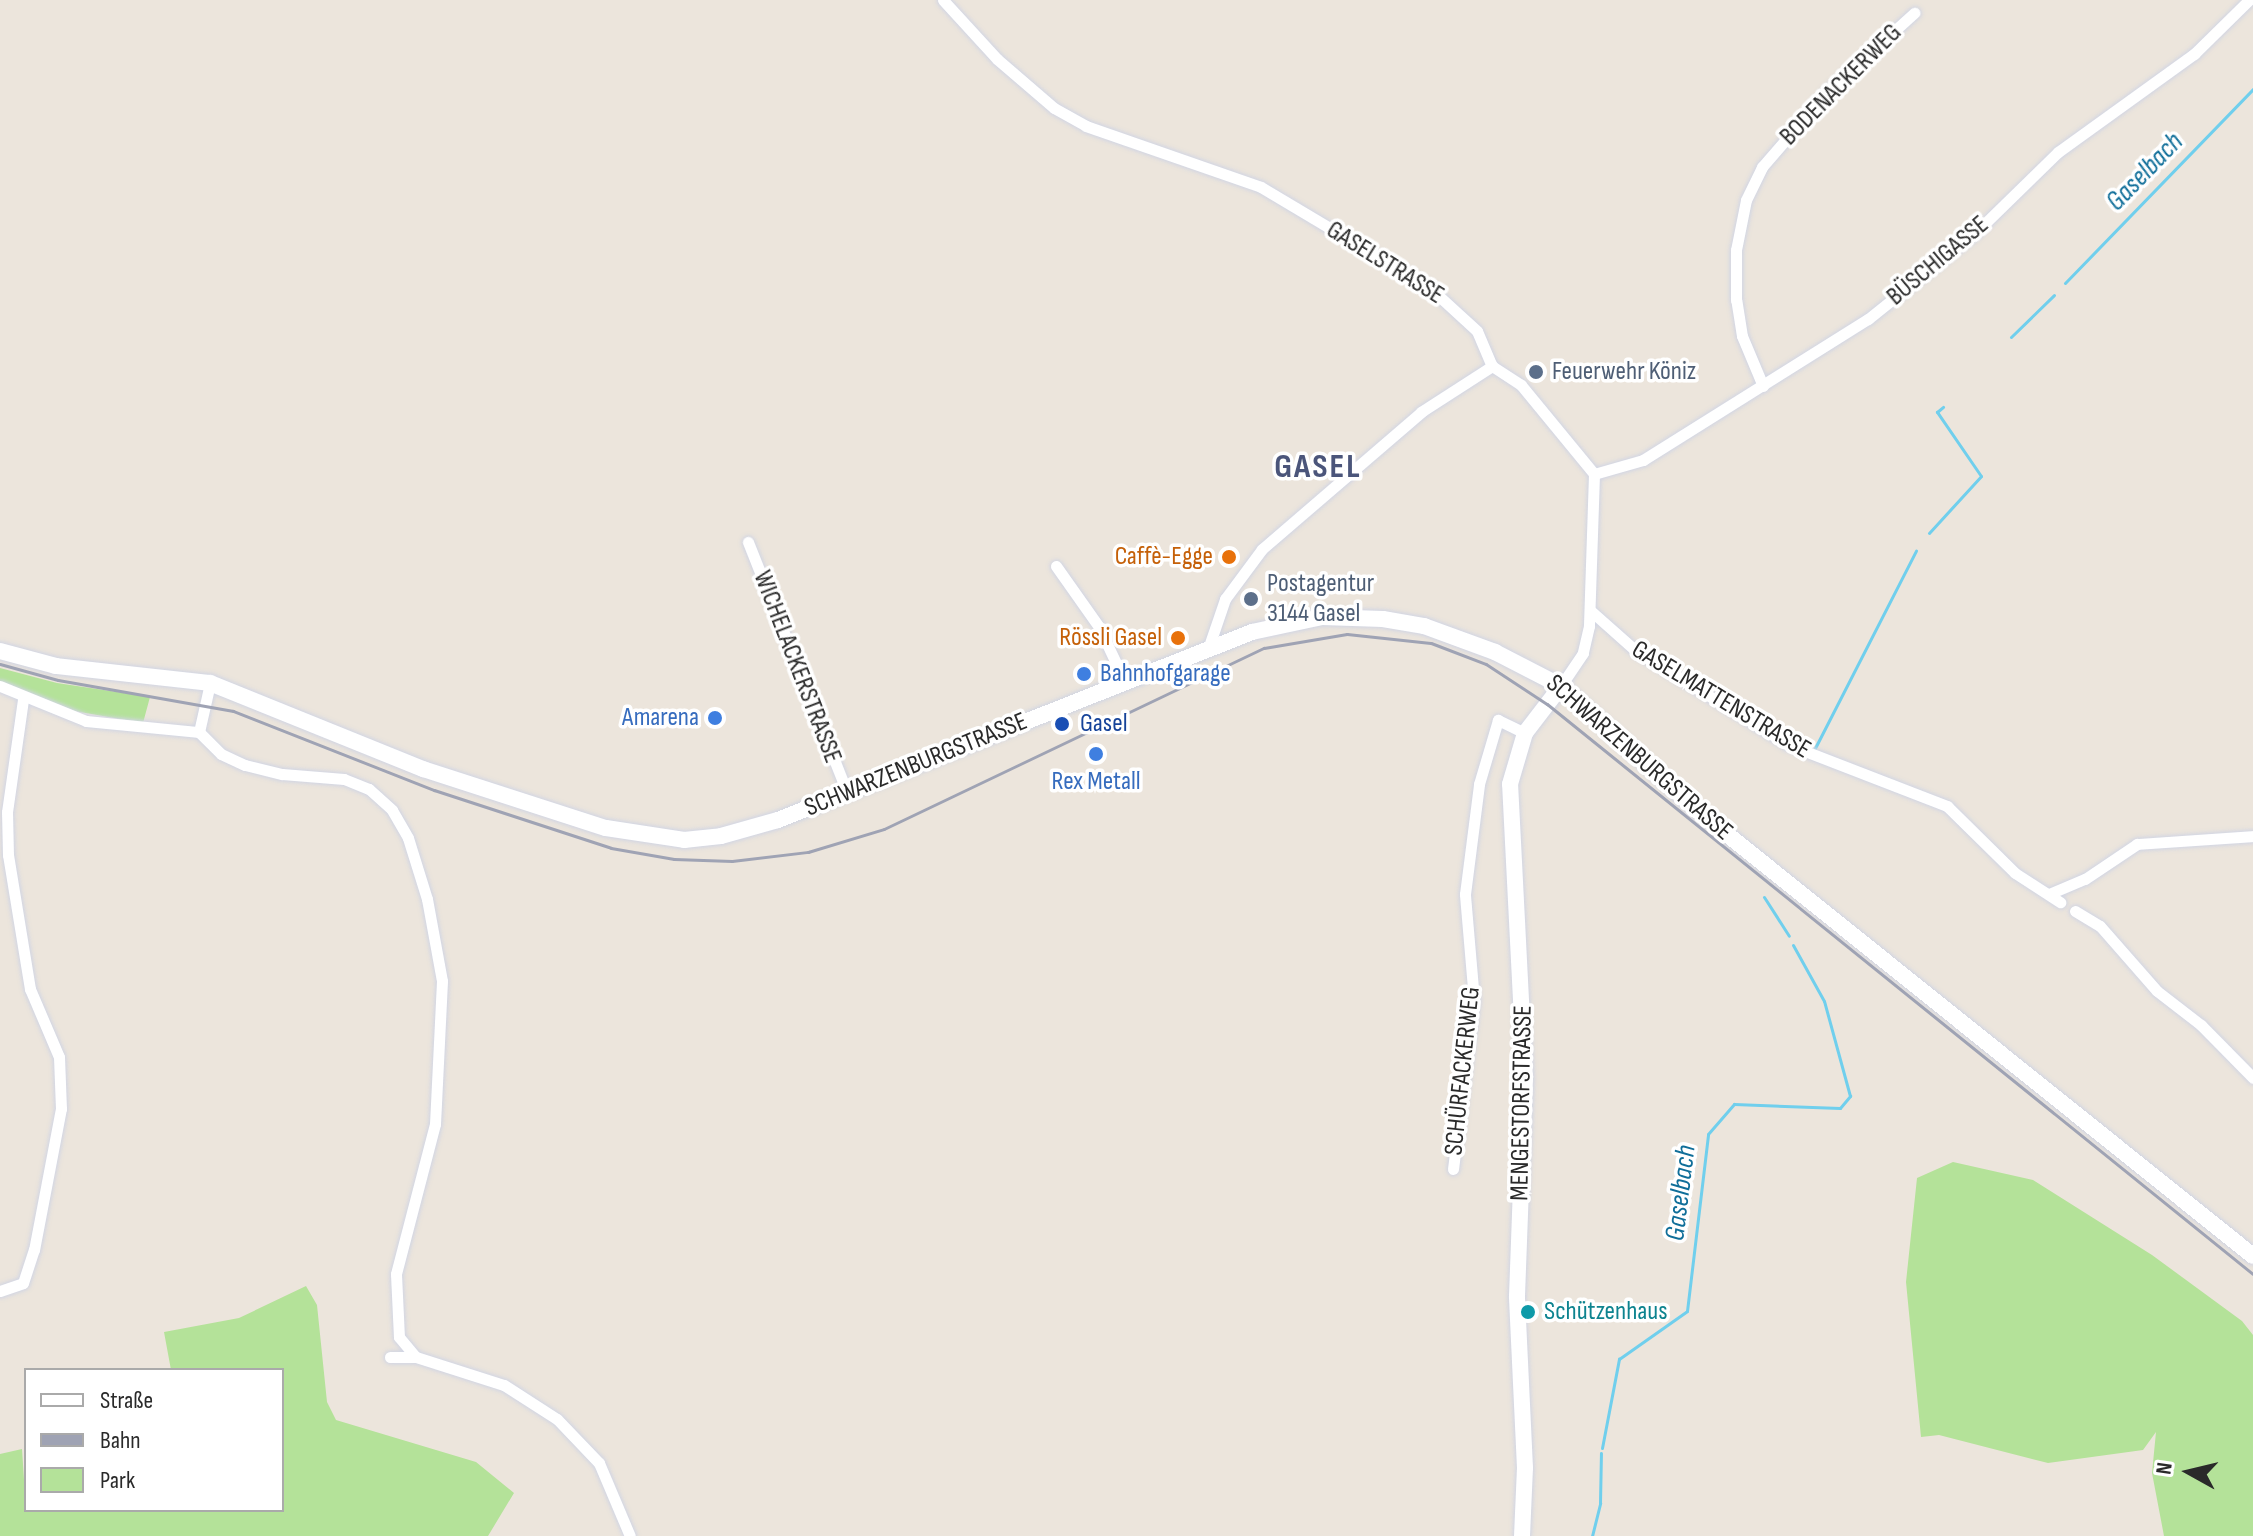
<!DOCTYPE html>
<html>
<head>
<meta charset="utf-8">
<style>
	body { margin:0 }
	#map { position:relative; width:2253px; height:1536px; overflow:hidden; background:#ece5dc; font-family:"Sofia Sans Condensed",sans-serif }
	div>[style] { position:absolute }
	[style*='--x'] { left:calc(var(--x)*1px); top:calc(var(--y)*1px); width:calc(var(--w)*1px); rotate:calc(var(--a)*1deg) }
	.green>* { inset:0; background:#b4e299 }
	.stream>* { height:3px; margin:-1.5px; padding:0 1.5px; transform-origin:1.5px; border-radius:1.5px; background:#70cfed }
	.roads { filter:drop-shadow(0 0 2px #d1d5e3) drop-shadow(0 0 2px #d1d5e3) }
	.street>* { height:11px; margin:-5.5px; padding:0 5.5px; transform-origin:5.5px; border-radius:5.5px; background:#fff }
	.secondary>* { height:16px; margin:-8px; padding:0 8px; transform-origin:8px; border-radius:8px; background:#fff }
	.rail>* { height:3px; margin:-1.5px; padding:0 1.5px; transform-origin:1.5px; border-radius:1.5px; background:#9fa3b4 }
	.dots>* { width:22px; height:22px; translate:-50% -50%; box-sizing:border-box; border:4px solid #fff; border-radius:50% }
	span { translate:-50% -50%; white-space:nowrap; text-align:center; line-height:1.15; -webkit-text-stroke:7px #fff; paint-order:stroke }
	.street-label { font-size:26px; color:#2a2a2a }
	.service-label { font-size:26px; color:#4e5e75 }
	.left { translate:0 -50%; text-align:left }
	.food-label { font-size:26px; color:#c56008 }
	.right { translate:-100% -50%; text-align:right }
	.shop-label { font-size:26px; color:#366cbe }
	.transit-label { font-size:26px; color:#164399 }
	.culture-label { font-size:26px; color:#0d838f }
	.water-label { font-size:28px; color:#0f6e99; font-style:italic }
	.district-label { font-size:34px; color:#4b557a; font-weight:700; letter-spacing:2px }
	.legend { position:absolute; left:24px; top:1368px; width:260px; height:144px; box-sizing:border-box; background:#fff; border:2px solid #aaa; margin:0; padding:10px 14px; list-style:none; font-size:24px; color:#2a2a2a }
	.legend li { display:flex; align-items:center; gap:16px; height:40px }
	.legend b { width:40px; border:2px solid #aaa }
	.north { position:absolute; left:2149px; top:1432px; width:80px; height:80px; -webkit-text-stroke:6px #fff; paint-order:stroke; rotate:278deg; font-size:22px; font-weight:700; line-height:32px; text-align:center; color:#2a2a2a }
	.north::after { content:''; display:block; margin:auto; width:28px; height:36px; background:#2a2a2a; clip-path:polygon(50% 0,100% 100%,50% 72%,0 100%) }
</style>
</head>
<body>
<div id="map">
	<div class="green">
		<div style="clip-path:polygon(0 668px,57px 683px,150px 697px,143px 723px,74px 711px,0 682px)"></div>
		<div style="clip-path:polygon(1953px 1162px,2033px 1180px,2152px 1255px,2242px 1321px,2253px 1335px,2253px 1536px,2164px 1536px,2152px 1473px,2156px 1432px,2143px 1450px,2048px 1463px,1939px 1435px,1921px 1437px,1906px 1282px,1917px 1178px)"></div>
		<div style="clip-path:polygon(306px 1286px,317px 1305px,327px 1402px,336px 1420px,476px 1462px,514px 1493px,488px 1536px,0 1536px,0 1454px,22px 1449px,26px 1510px,282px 1510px,282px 1370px,171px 1370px,164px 1332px,239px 1318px)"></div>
	</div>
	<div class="stream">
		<div style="--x:2065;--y:283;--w:270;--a:-45.9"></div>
		<div style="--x:2011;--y:337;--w:60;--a:-44.3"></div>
		<div style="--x:1929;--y:533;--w:77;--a:-47.6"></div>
		<div style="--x:1981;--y:476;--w:78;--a:-124.5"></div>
		<div style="--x:1937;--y:412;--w:8;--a:-40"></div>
		<div style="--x:1814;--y:750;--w:224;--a:-62.9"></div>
		<div style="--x:1764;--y:897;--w:46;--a:57.3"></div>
		<div style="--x:1602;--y:1448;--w:91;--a:-79.2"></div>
		<div style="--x:1619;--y:1359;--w:83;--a:-35.2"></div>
		<div style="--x:1687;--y:1311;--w:178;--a:-83.2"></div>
		<div style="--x:1708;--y:1134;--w:40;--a:-49"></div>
		<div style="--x:1734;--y:1104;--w:106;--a:2.2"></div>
		<div style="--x:1840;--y:1108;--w:16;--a:-50"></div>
		<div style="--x:1850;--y:1096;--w:98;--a:-105.3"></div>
		<div style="--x:1824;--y:1001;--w:64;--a:-119"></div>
		<div style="--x:1592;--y:1536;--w:34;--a:-76"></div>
		<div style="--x:1600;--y:1503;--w:50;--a:-88.9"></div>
	</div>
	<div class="roads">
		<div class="street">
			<div style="--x:943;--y:0;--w:80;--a:47.5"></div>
			<div style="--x:997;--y:59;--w:75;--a:40.7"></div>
			<div style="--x:1054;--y:108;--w:37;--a:29"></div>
			<div style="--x:1086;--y:126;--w:185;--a:19.2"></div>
			<div style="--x:1261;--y:187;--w:196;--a:30.8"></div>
			<div style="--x:1429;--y:287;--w:65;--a:42.5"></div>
			<div style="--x:1477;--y:331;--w:38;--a:67"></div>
			<div style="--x:1492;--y:366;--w:35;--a:33"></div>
			<div style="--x:1521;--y:385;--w:115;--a:50.6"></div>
			<div style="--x:1594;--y:474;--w:152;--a:91.9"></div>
			<div style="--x:1589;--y:626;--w:28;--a:103"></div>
			<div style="--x:1583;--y:653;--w:40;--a:124"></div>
			<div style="--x:1763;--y:386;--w:54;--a:-112.8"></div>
			<div style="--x:1742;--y:336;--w:36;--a:-99"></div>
			<div style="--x:1736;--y:300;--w:50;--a:-90"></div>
			<div style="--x:1736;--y:250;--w:51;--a:-78.7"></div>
			<div style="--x:1746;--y:200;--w:37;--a:-64"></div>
			<div style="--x:1762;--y:167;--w:99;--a:-49.1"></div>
			<div style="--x:1827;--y:92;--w:118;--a:-42.2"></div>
			<div style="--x:1594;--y:474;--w:51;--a:-15.9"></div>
			<div style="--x:1643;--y:460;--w:266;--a:-32.1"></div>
			<div style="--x:1868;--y:319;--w:137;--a:-38.8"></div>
			<div style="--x:1975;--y:233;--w:116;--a:-44.3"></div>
			<div style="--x:2058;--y:152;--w:168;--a:-35.8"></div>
			<div style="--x:2194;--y:54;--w:77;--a:-44.5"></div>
			<div style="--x:748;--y:542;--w:269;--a:68.4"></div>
			<div style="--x:1056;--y:566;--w:75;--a:54.8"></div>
			<div style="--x:1099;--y:627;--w:59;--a:64.7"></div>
			<div style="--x:1591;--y:611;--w:60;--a:41.6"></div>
			<div style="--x:1636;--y:651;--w:177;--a:31.6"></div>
			<div style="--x:1787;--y:744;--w:172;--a:21.2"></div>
			<div style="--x:1947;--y:806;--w:95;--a:44.6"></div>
			<div style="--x:2015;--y:873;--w:54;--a:32.8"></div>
			<div style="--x:1209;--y:646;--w:50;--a:-71.2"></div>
			<div style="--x:1225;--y:599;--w:62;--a:-53.5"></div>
			<div style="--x:1262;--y:549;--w:210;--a:-40.7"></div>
			<div style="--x:1421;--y:412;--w:85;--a:-32.9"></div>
			<div style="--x:0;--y:686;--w:93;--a:22.1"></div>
			<div style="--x:86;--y:721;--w:114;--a:5.6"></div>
			<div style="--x:199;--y:732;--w:31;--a:45"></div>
			<div style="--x:221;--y:754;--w:26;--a:25"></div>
			<div style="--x:245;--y:765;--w:38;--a:14"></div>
			<div style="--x:282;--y:774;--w:62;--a:4.6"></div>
			<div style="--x:344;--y:779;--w:27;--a:22"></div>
			<div style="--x:369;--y:789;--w:31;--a:42"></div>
			<div style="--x:392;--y:810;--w:32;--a:60"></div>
			<div style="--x:408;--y:838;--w:64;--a:72.7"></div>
			<div style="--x:427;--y:899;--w:83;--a:79.6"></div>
			<div style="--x:442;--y:981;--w:143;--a:92.8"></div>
			<div style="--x:435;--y:1124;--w:155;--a:104.6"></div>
			<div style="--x:396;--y:1274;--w:63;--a:87.3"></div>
			<div style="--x:399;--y:1337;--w:26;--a:50"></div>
			<div style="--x:416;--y:1357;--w:92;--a:17.7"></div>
			<div style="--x:504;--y:1385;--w:63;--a:32.7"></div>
			<div style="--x:557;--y:1419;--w:61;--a:46.3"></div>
			<div style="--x:599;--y:1463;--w:79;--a:67"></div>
			<div style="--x:199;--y:732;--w:50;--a:-77.3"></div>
			<div style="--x:2049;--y:894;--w:39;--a:-23"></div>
			<div style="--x:2085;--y:879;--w:63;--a:-33.9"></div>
			<div style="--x:2137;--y:844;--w:116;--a:-3.9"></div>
			<div style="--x:2075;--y:911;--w:29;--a:31"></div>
			<div style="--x:2100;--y:926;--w:86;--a:48.8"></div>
			<div style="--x:2157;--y:991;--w:56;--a:37.7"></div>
			<div style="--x:2201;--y:1025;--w:74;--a:45.5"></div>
			<div style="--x:1453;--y:1169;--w:170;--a:-82.9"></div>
			<div style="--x:1474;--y:1000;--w:106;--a:-94.9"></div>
			<div style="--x:1465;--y:894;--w:111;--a:-82.7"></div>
			<div style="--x:1479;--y:784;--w:67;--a:-73.5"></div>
			<div style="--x:1498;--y:720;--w:30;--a:26"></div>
			<div style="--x:0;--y:1291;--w:24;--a:-19"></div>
			<div style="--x:23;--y:1283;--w:35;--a:-72"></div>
			<div style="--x:34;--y:1250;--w:144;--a:-79.2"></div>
			<div style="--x:61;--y:1109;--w:52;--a:-92.2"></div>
			<div style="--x:59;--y:1057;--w:74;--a:-113.1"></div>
			<div style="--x:30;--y:989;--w:136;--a:-99.3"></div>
			<div style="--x:8;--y:855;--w:43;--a:-91.3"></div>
			<div style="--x:7;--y:812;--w:114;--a:-81.9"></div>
			<div style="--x:390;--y:1357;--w:26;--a:0"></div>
		</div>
		<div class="secondary">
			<div style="--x:0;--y:651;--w:58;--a:15"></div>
			<div style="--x:56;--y:666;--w:155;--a:6.3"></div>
			<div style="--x:210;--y:683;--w:230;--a:22"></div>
			<div style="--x:423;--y:769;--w:192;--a:17.9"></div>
			<div style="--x:606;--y:828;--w:79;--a:8.7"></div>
			<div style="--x:684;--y:840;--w:37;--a:-6"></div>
			<div style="--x:721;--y:836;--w:59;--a:-15.7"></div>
			<div style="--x:778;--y:820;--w:510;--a:-21.63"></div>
			<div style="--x:1252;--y:632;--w:72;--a:-12.1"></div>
			<div style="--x:1322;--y:617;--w:61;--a:1.9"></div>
			<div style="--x:1383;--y:619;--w:42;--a:9.7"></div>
			<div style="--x:1424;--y:626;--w:76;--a:20.1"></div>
			<div style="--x:1495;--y:652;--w:74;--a:27.3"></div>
			<div style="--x:1561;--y:686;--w:185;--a:42.4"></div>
			<div style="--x:1698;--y:811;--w:711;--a:38.72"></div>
			<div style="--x:1522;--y:1536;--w:68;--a:-87.5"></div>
			<div style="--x:1525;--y:1468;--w:172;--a:-92.7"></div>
			<div style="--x:1517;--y:1296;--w:217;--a:-87.9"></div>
			<div style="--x:1525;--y:1079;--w:295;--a:-92.9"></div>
			<div style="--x:1510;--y:784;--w:53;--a:-73.6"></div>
			<div style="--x:1525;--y:733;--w:59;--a:-52.5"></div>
		</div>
	</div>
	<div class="rail">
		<div style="--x:0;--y:664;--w:60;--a:15.4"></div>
		<div style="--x:58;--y:680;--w:178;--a:10"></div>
		<div style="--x:233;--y:711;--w:216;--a:21.5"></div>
		<div style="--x:434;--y:790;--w:186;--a:18.1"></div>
		<div style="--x:611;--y:848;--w:64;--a:9.9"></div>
		<div style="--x:674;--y:859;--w:58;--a:2"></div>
		<div style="--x:732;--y:861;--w:77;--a:-6.8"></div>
		<div style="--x:808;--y:852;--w:79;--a:-16.8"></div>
		<div style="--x:884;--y:829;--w:421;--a:-25.5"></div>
		<div style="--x:1264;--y:648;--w:84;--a:-9.6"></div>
		<div style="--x:1347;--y:634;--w:84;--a:6.1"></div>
		<div style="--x:1431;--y:643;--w:59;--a:20.9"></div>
		<div style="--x:1486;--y:664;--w:73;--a:33.3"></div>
		<div style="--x:1547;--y:704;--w:907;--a:38.92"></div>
	</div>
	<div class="dots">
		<div style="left:1536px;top:372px;background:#5c6f8a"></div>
		<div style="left:1229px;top:557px;background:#e8710a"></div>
		<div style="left:1251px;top:599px;background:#5c6f8a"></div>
		<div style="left:1178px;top:638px;background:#e8710a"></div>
		<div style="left:1084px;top:674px;background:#3f7fe0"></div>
		<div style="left:715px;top:718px;background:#3f7fe0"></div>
		<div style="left:1062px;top:724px;background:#1a4fb4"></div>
		<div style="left:1096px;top:754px;background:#3f7fe0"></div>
		<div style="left:1528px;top:1312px;background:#0f9aa8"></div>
	</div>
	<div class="street-label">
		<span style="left:1841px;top:85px;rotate:-45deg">BODENACKERWEG</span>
		<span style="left:1938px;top:261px;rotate:-40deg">BÜSCHIGASSE</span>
		<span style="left:1385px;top:263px;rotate:32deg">GASELSTRASSE</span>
		<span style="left:797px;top:667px;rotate:69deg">WICHELACKERSTRASSE</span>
		<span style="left:1721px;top:700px;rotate:31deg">GASELMATTENSTRASSE</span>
		<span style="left:1639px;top:758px;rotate:41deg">SCHWARZENBURGSTRASSE</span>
		<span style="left:916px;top:765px;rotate:-22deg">SCHWARZENBURGSTRASSE</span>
		<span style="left:1463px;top:1071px;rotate:-84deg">SCHÜRFACKERWEG</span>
		<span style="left:1522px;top:1103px;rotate:-89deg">MENGESTORFSTRASSE</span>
	</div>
	<div class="service-label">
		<span class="left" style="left:1552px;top:372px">Feuerwehr Köniz</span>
		<span class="left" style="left:1267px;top:599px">Postagentur<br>3144 Gasel</span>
	</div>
	<div class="food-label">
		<span class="right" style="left:1213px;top:557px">Caffè-Egge</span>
		<span class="right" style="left:1162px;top:638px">Rössli Gasel</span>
	</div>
	<div class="shop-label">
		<span class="left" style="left:1100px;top:674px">Bahnhofgarage</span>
		<span class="right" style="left:699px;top:718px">Amarena</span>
		<span style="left:1096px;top:782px">Rex Metall</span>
	</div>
	<div class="transit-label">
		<span class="left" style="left:1080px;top:724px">Gasel</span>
	</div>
	<div class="culture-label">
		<span class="left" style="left:1544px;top:1312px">Schützenhaus</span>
	</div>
	<div class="water-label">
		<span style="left:2145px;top:172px;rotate:-46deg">Gaselbach</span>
		<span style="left:1681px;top:1193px;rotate:-83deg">Gaselbach</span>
	</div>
	<div class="district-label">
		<span style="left:1318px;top:467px">GASEL</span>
	</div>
	<ul class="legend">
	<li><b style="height:10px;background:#fff"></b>Straße</li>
	<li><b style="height:10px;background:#9fa3b4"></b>Bahn</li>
	<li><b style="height:22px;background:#b4e299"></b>Park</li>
	</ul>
	<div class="north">N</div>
</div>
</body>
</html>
